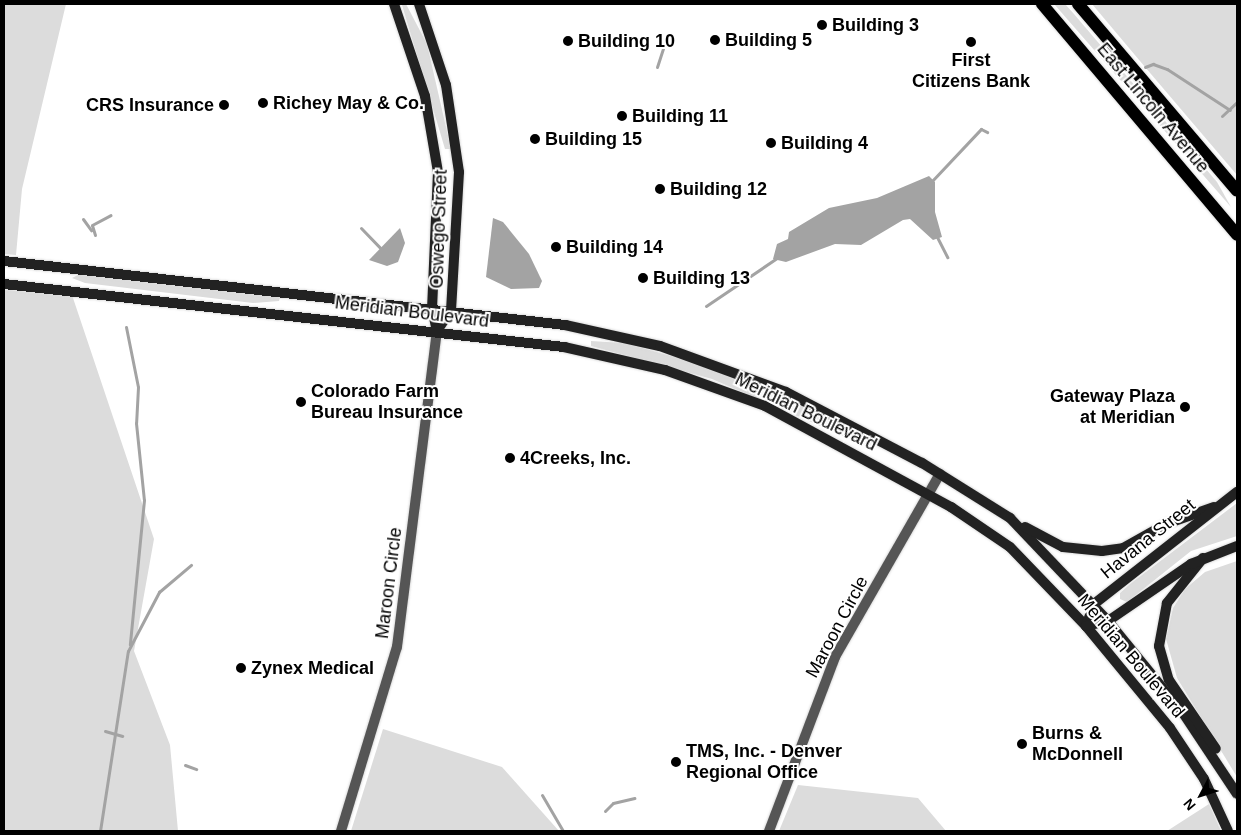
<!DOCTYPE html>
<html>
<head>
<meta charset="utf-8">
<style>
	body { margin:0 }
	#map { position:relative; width:1241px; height:835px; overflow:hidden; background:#fff; font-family:Helvetica,sans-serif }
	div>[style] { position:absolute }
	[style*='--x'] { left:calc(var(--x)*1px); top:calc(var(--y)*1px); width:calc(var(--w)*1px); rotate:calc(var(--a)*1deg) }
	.green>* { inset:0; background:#dcdcdc }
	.water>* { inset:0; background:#a3a3a3 }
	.stream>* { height:3px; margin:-1.5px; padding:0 1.5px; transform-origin:1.5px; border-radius:1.5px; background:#a3a3a3 }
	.roads { filter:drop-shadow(0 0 1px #dbdbdb) drop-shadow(0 0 1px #dbdbdb) }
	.tertiary>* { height:10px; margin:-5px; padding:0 5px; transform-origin:5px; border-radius:5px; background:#555 }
	.secondary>* { height:10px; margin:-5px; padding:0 5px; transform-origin:5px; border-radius:5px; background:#222 }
	.primary>* { height:12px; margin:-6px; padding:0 6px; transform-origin:6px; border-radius:6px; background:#000 }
	.dots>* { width:14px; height:14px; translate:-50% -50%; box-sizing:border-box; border:2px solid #fff; border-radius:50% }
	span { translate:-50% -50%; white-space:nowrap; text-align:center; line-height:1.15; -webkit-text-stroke:4px #fff; paint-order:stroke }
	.poi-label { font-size:18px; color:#000; font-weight:700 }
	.left { translate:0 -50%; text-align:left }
	.right { translate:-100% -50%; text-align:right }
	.street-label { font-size:18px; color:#000 }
	.frame { position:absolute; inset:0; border:5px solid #000; pointer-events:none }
	.north { position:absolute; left:1176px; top:770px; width:50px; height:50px; -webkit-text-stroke:4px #fff; paint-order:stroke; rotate:230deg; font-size:14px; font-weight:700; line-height:20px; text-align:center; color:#000 }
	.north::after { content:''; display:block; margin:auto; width:18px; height:22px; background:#000; clip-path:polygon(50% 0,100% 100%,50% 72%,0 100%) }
</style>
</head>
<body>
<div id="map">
	<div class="green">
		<div style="clip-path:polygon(4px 4px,66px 4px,22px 189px,16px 255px,4px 254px)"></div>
		<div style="clip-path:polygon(406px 4px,427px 44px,451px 149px,445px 149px,402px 5px)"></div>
		<div style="clip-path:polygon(1054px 4px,1065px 4px,1074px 14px,1217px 182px,1231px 207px)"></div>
		<div style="clip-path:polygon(1092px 4px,1237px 4px,1237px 175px,1145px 67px)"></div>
		<div style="clip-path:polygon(82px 273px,280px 297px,279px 301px,253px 303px,85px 283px,72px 278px)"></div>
		<div style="clip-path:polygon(4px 290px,72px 295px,154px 539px,134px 651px,170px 745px,178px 831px,4px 831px)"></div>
		<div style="clip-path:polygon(591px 341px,624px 343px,693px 362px,796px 403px,873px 444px,871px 448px,712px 379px,591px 346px)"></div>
		<div style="clip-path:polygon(1237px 503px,1237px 536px,1191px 551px,1127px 602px,1120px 599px,1120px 593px,1130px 584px)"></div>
		<div style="clip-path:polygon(1237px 561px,1237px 777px,1177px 678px,1166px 639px,1173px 608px,1185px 589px,1205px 572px)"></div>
		<div style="clip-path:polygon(383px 729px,502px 767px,559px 831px,351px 831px)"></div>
		<div style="clip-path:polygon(798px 785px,918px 798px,946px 831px,779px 831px)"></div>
		<div style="clip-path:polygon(1209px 804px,1221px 831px,1167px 831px)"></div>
	</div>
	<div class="water">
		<div style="clip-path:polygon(929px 176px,935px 182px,935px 212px,942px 237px,933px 240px,910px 219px,903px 220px,861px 245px,835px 244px,786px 262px,773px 259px,777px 244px,788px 239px,789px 232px,829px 208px,877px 198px)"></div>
		<div style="clip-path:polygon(493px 218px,503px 222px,529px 254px,542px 281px,539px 288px,511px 289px,486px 277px)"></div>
		<div style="clip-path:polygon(400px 228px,405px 243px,398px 262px,387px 266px,369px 260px)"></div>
	</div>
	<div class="stream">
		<div style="--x:657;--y:67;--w:28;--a:-72"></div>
		<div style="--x:1145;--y:67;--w:9;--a:-21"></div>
		<div style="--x:1153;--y:64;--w:15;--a:20"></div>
		<div style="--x:1167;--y:69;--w:75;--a:33.1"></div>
		<div style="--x:1222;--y:116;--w:21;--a:-43"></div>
		<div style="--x:931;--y:182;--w:73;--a:-46.7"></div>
		<div style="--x:981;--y:129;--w:7;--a:27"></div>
		<div style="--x:83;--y:219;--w:14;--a:54"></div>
		<div style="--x:361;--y:228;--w:29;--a:46"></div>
		<div style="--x:95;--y:235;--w:10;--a:-107"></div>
		<div style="--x:92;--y:225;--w:21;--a:-28"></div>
		<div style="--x:936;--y:235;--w:25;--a:63"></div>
		<div style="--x:706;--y:306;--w:86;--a:-34.1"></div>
		<div style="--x:126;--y:327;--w:61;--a:78.7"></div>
		<div style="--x:138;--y:387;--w:36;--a:93"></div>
		<div style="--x:136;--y:423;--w:77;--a:84.1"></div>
		<div style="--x:144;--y:500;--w:145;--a:95.6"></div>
		<div style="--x:105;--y:731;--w:18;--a:16"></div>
		<div style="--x:185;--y:765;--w:12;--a:20"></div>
		<div style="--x:542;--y:795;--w:42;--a:59.7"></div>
		<div style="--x:605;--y:811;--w:11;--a:-45"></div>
		<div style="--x:613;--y:803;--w:22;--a:-13"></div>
		<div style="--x:100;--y:831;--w:182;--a:-81.2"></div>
		<div style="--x:128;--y:651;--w:67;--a:-62.3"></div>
		<div style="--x:159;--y:592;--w:42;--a:-40.2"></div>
	</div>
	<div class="roads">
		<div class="tertiary">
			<div style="--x:341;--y:831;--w:192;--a:-73.1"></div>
			<div style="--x:397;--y:647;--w:319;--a:-82.8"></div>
			<div style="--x:769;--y:831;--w:186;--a:-69.2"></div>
			<div style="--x:835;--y:657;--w:211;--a:-60.2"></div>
		</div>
		<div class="secondary">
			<div style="--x:394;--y:4;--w:97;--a:71.4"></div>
			<div style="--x:425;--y:96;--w:77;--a:80.3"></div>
			<div style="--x:438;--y:172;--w:136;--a:92.5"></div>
			<div style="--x:432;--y:308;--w:24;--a:78"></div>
			<div style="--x:419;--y:4;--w:85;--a:71.6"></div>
			<div style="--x:446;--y:85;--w:88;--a:81.5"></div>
			<div style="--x:459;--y:172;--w:138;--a:93.3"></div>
			<div style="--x:451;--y:310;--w:25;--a:124"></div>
			<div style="--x:4;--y:261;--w:565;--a:6.51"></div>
			<div style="--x:565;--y:325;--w:97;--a:12.5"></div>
			<div style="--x:660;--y:346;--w:134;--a:20.1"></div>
			<div style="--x:786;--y:392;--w:153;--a:27.6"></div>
			<div style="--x:922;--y:463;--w:104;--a:32"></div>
			<div style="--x:1010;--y:518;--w:142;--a:46.4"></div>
			<div style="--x:1108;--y:621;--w:119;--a:50.8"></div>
			<div style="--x:1183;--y:713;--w:97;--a:56.3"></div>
			<div style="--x:4;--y:284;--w:564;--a:6.42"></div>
			<div style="--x:564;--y:347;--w:104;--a:12.8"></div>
			<div style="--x:665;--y:370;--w:106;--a:19.8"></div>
			<div style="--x:765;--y:406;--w:212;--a:28.5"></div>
			<div style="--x:951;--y:507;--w:71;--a:34.1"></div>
			<div style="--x:1010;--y:547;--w:110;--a:46.1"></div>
			<div style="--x:1086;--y:626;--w:132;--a:50.5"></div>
			<div style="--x:1170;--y:728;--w:61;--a:56.3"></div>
			<div style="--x:1204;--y:779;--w:57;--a:65.2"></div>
			<div style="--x:1025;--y:527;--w:43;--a:27.8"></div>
			<div style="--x:1063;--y:547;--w:39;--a:6"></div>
			<div style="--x:1102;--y:551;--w:21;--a:-8"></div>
			<div style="--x:1123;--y:548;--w:49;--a:-29.2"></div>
			<div style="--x:1166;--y:524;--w:51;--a:-19.5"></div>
			<div style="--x:1203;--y:558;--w:58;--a:128.7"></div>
			<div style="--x:1167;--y:603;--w:44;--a:100.5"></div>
			<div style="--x:1159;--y:646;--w:35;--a:74"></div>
			<div style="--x:1169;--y:680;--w:83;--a:55.7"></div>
			<div style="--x:1086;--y:626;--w:23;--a:-70"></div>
			<div style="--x:1094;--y:604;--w:182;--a:-38.1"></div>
			<div style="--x:1086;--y:626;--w:23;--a:-13"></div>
			<div style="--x:1108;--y:621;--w:101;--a:-34.5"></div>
			<div style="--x:1191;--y:564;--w:49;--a:-21.4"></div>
		</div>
		<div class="primary">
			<div style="--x:1042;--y:4;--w:302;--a:49.8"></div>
			<div style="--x:1078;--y:4;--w:245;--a:49.6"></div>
		</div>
	</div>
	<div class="dots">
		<div style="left:822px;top:25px;background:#000"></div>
		<div style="left:715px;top:40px;background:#000"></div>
		<div style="left:568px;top:41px;background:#000"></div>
		<div style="left:971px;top:42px;background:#000"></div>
		<div style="left:263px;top:103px;background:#000"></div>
		<div style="left:224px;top:105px;background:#000"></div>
		<div style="left:622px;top:116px;background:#000"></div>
		<div style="left:535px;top:139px;background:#000"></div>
		<div style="left:771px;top:143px;background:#000"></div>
		<div style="left:660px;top:189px;background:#000"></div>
		<div style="left:556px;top:247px;background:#000"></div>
		<div style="left:643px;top:278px;background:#000"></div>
		<div style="left:301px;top:402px;background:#000"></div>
		<div style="left:1185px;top:407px;background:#000"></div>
		<div style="left:510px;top:458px;background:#000"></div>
		<div style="left:241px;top:668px;background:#000"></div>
		<div style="left:1022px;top:744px;background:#000"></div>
		<div style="left:676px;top:762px;background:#000"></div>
	</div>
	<div class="poi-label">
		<span class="left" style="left:832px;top:25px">Building 3</span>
		<span class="left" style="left:725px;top:40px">Building 5</span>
		<span class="left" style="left:578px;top:41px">Building 10</span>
		<span style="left:971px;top:71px">First<br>Citizens Bank</span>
		<span class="left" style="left:273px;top:103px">Richey May &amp; Co.</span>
		<span class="right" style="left:214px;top:105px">CRS Insurance</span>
		<span class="left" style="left:632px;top:116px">Building 11</span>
		<span class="left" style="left:545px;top:139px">Building 15</span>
		<span class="left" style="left:781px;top:143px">Building 4</span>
		<span class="left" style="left:670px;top:189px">Building 12</span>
		<span class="left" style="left:566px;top:247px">Building 14</span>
		<span class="left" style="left:653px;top:278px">Building 13</span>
		<span class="left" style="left:311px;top:402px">Colorado Farm<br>Bureau Insurance</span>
		<span class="right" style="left:1175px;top:407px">Gateway Plaza<br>at Meridian</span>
		<span class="left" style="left:520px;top:458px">4Creeks, Inc.</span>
		<span class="left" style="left:251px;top:668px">Zynex Medical</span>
		<span class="left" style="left:1032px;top:744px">Burns &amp;<br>McDonnell</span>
		<span class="left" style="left:686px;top:762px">TMS, Inc. - Denver<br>Regional Office</span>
	</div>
	<div class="street-label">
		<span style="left:1153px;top:108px;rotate:50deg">East Lincoln Avenue</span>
		<span style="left:439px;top:229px;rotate:-88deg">Oswego Street</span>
		<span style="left:412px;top:312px;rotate:7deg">Meridian Boulevard</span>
		<span style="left:806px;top:412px;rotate:26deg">Meridian Boulevard</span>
		<span style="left:1148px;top:539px;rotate:-39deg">Havana Street</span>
		<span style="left:389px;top:583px;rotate:-83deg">Maroon Circle</span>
		<span style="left:837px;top:627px;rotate:-62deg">Maroon Circle</span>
		<span style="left:1131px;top:656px;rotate:50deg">Meridian Boulevard</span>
	</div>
	<div class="frame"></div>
	<div class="north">N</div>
</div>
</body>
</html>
